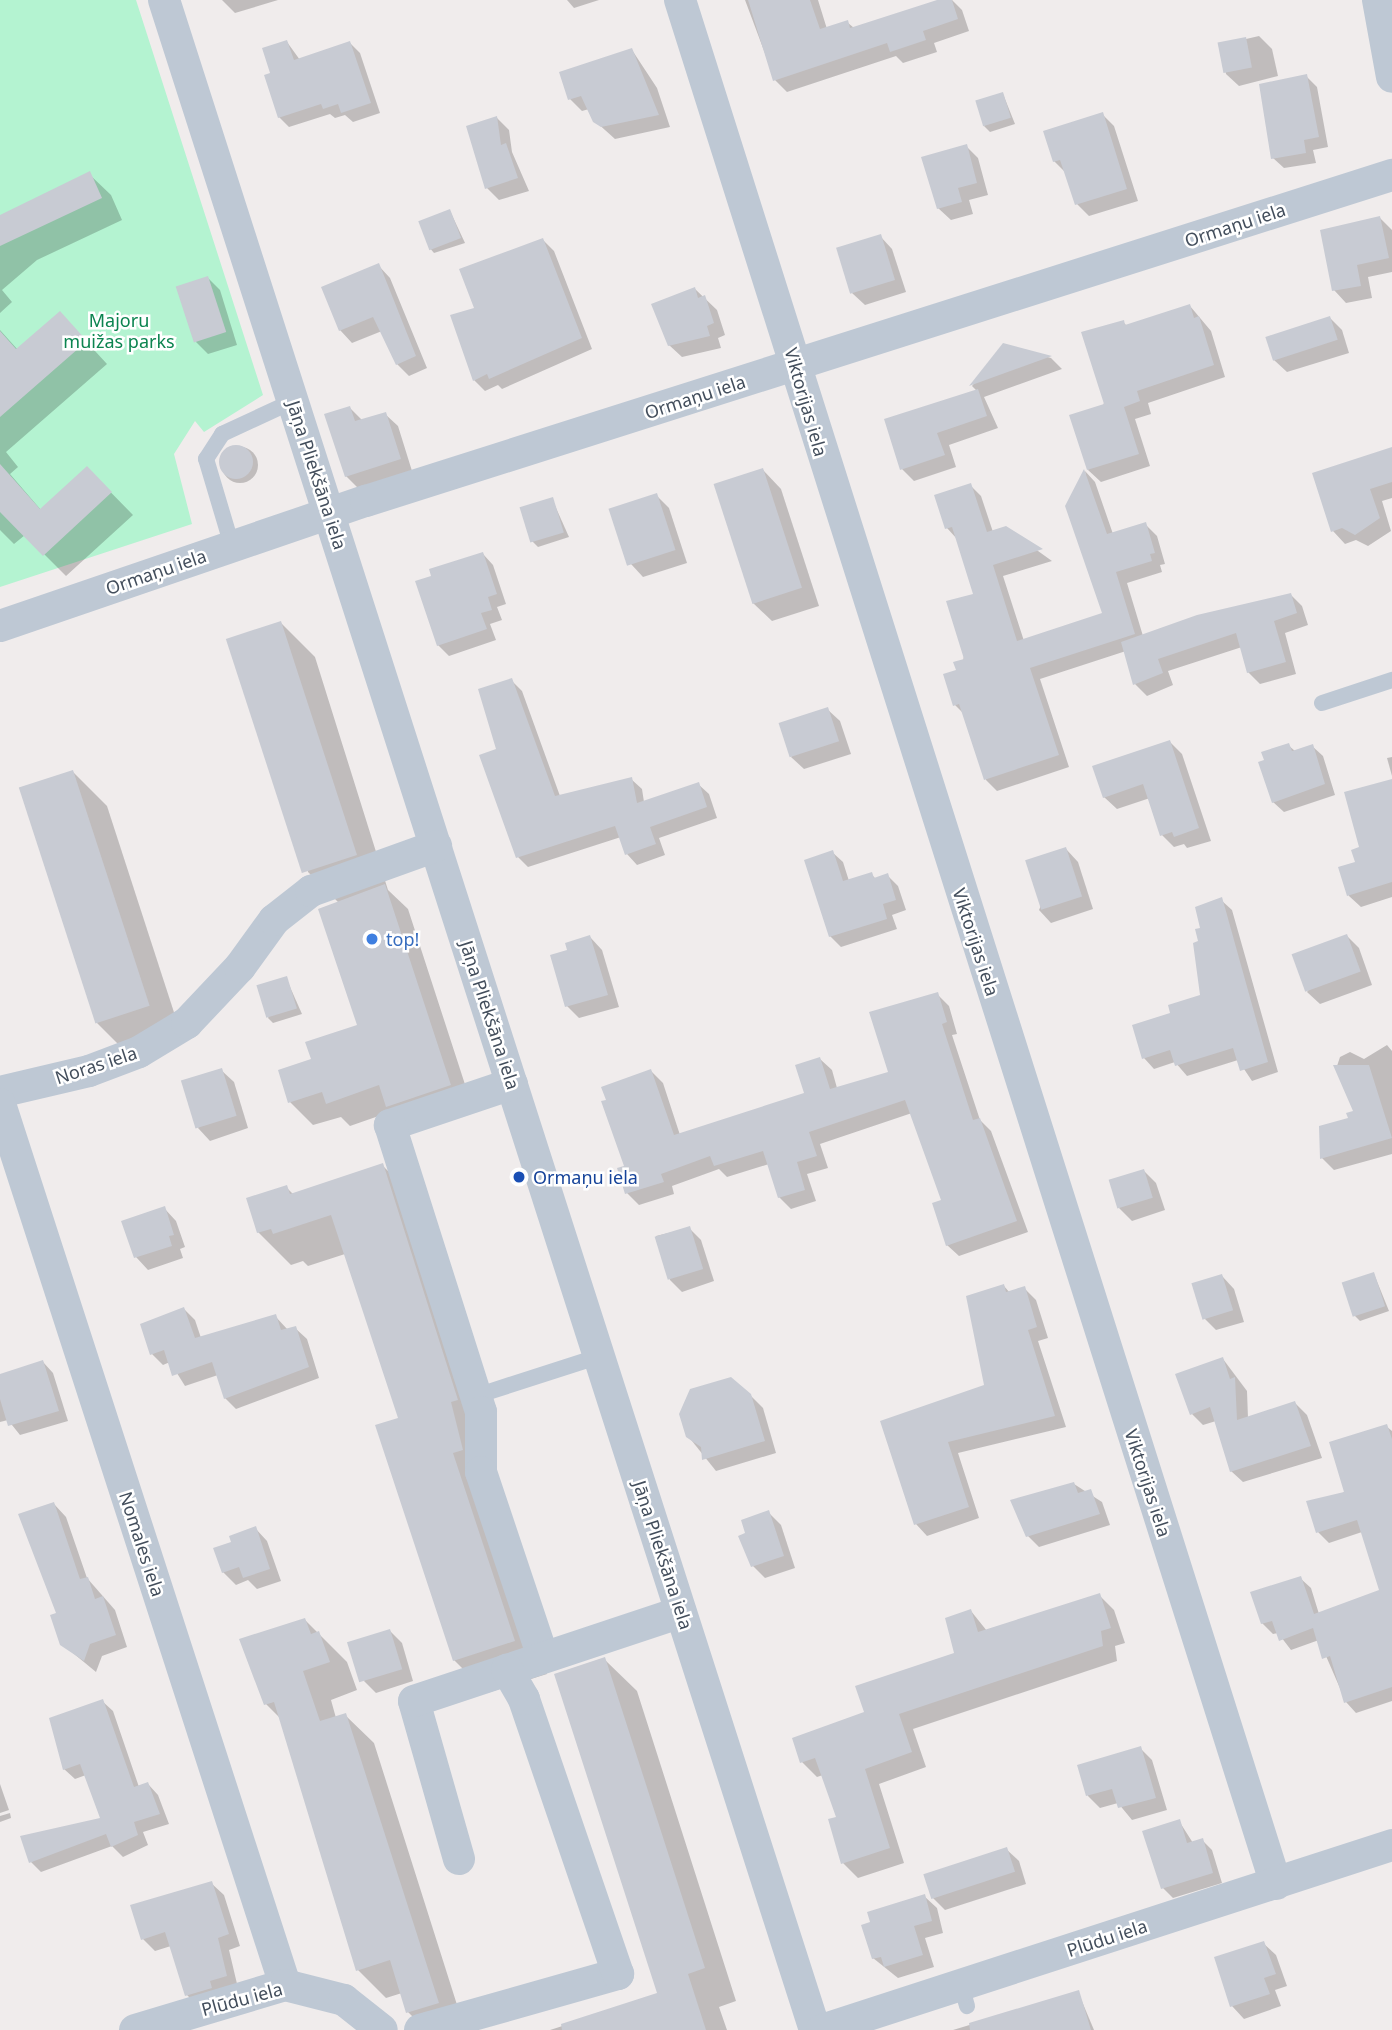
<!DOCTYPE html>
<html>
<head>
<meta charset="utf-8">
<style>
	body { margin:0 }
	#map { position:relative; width:1392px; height:2030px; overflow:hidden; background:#f0ecec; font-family:"Noto Sans",sans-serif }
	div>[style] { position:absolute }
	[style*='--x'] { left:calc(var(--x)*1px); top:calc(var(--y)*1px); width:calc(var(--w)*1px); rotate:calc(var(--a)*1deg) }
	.green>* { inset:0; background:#b4f3d1 }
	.shadow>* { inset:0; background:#0003 }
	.round { border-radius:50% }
	.building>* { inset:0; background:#c8cbd3; transform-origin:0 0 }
	.service>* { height:16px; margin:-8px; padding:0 8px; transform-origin:8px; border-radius:8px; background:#bec8d4 }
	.minor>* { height:32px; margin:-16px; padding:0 16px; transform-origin:16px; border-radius:16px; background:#bec8d4 }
	.dots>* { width:19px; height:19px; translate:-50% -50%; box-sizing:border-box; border:4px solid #fff; border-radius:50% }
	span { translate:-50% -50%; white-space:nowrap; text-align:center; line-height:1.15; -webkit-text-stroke:5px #fff; paint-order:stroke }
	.street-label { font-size:18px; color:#434e5c }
	.park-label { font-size:18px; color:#0c8450 }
	.shop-label { font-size:18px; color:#366cbe }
	.left { translate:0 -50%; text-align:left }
	.transit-label { font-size:18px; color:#164399 }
</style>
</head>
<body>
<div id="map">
	<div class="green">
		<div style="clip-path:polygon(0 0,136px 0,263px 395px,204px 432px,195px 421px,174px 454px,192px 524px,0 587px)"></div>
	</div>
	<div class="shadow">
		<div style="clip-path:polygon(222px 0,278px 0,235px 13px)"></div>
		<div style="clip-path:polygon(567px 0,599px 0,574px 8px)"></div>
		<div style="clip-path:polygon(745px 0,818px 0,827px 29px,847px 22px,854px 28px,952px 0,962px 10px,969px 31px,934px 43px,937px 52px,903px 63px,896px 56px,787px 92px,775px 80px)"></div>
		<div style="clip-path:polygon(1259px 36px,1272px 49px,1278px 76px,1239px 86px,1226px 74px,1220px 45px)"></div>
		<div style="clip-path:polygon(287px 42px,300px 60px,350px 43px,360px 53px,380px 113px,353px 122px,345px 115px,335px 118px,330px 114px,289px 127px,279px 117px,273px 74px)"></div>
		<div style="clip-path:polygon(632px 50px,657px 88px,670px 127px,615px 139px,595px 121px,589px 109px,582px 111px,570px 99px)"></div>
		<div style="clip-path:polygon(1306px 76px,1317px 87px,1328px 147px,1313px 150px,1316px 163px,1284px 168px,1273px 158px)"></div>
		<div style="clip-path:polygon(1003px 94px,1015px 124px,990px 132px,984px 126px)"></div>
		<div style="clip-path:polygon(1102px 114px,1114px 126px,1138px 201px,1089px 216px,1077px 204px,1066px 173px,1054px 161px)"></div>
		<div style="clip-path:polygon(497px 118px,509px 130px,512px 152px,529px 191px,499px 200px,487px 188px)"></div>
		<div style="clip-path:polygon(966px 146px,978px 158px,988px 195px,969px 200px,973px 214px,951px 220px,938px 208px)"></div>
		<div style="clip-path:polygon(89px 174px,111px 195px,122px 220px,37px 260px,2px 290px,12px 302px,0 313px,0 217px)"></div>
		<div style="clip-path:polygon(450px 211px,465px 243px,434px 253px,429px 247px)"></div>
		<div style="clip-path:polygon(1380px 218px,1392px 230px,1392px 272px,1368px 277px,1372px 298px,1346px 303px,1334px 290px)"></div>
		<div style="clip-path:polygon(880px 236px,892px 249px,906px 292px,865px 305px,852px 293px)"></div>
		<div style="clip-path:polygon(543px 240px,554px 251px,592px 349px,502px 389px,498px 385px,485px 391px,474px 380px,452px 316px,476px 309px)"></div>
		<div style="clip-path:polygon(378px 265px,390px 278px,427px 368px,409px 376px,397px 364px,382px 331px,352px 343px,340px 330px)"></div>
		<div style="clip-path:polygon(208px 278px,220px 290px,237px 345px,208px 354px,196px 342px)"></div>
		<div style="clip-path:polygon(695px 289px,717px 310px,725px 335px,718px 338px,721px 348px,682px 357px,669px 345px)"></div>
		<div style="clip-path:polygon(1190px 306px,1211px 331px,1225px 377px,1148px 403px,1151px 414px,1135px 419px,1150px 466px,1101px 482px,1088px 470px,1123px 322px,1127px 326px)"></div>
		<div style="clip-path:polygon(60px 313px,107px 364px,6px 452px,18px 467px,10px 474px,41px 510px,87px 468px,133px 515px,66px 576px,25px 535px,14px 544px,0 530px,0 330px,18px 350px)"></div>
		<div style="clip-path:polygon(1330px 318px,1342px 330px,1349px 353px,1287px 372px,1274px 360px)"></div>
		<div style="clip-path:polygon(1004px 345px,1051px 358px,1062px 369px,984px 397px,998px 428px,949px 445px,956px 467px,914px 481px,902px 469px,977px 391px,972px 386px)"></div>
		<div style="clip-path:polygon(350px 408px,363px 421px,385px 414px,398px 426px,412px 471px,359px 489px,346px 476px)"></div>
		<div class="round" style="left:222px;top:447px;width:36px;height:36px"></div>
		<div style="clip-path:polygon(1392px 449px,1392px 498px,1382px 501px,1391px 531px,1368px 546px,1356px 540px,1345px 544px,1333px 531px)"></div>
		<div style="clip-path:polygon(763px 470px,781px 489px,819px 606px,772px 621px,753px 603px)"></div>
		<div style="clip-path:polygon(1085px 471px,1095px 482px,1113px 534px,1145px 524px,1157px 536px,1165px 564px,1160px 565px,1162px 572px,1127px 583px,1143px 636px,1290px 594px,1302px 606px,1308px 625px,1285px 633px,1296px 674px,1260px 684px,1248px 672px,1242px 647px,1168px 671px,1173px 685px,1147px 696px,1135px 684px,1126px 651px,1040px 679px,1069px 767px,997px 791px,986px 780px,963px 713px,955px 705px,975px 595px,957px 539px,947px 528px,970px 485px,981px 496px,993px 532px,1006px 528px,1052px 561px,1003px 576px,1024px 641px,1104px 614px)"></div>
		<div style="clip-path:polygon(656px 495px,669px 508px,687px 563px,643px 577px,631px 564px)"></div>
		<div style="clip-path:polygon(552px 499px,569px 537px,538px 547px,532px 541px)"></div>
		<div style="clip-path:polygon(483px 554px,493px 565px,506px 604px,497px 607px,502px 620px,490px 624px,496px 640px,449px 656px,438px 645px)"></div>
		<div style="clip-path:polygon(281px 623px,315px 657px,388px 890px,408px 909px,473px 1109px,393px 1111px,350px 1126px,341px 1117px,313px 1125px,290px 1102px,313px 1060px,359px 1026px,339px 903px,308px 872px)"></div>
		<div style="clip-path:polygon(511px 680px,522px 691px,560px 796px,631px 779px,642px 789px,644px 802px,698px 784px,709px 794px,717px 818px,659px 838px,665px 855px,637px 865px,627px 854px,621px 837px,528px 867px,518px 857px,498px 750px)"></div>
		<div style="clip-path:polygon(827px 709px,840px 721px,851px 754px,804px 769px,791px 757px)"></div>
		<div style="clip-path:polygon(1170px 742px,1182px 754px,1211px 841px,1187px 848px,1184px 844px,1174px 847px,1162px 835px,1150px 798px,1117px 809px,1104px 797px)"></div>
		<div style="clip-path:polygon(1288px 745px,1295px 751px,1312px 746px,1323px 756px,1335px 795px,1284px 812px,1273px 802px)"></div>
		<div style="clip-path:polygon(1392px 757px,1392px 776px,1387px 758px)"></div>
		<div style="clip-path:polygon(73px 772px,107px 806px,183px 1040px,131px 1057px,97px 1023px)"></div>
		<div style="clip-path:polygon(1392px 781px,1392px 897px,1361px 907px,1349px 896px,1340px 868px,1357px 863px)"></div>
		<div style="clip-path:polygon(1066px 849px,1078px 862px,1093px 909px,1051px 923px,1039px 910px)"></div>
		<div style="clip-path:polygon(832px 852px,843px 862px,849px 881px,871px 874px,876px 879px,887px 875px,898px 886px,906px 910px,892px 915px,897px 929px,841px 947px,830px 936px)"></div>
		<div style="clip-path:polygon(1221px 900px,1232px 910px,1278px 1072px,1252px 1081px,1238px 1060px,1187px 1076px,1175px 1062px,1154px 1069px,1144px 1058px,1172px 1014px,1202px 997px,1202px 929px)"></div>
		<div style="clip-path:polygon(1347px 936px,1359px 948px,1372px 985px,1320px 1004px,1307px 992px)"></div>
		<div style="clip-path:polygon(590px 937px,602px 950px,619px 1007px,579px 1018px,567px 1006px,569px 951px)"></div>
		<div style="clip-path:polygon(286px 978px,302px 1014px,273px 1023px,268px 1018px)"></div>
		<div style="clip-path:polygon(937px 994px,949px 1006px,957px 1034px,952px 1035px,980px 1120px,991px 1131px,1028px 1232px,959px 1256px,947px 1245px,943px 1201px,912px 1113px,820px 1144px,828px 1168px,807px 1174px,816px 1201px,791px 1209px,779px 1197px,769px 1164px,727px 1177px,719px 1169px,672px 1186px,674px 1194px,639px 1205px,627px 1193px,626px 1167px,651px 1071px,663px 1083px,680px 1135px,806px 1094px,820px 1059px,832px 1070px,837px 1088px,890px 1073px)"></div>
		<div style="clip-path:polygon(1387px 1045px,1392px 1051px,1392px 1154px,1334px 1170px,1322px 1158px,1356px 1113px,1336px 1069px,1340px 1057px,1350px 1052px,1364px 1059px)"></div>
		<div style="clip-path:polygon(221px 1070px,234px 1082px,248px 1128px,210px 1141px,198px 1128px)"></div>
		<div style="clip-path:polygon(382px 1165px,415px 1198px,485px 1486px,547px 1674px,487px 1693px,454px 1660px,400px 1419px,345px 1254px,308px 1266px,303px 1261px,291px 1265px,258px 1232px,286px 1187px,293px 1194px)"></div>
		<div style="clip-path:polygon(1144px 1171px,1156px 1183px,1165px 1210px,1132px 1221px,1119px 1208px)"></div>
		<div style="clip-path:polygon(164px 1208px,176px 1221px,185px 1247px,180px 1249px,183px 1258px,148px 1270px,136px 1257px)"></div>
		<div style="clip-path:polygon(689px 1228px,701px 1240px,714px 1281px,682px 1292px,670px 1280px,656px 1236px)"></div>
		<div style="clip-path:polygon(1374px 1274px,1389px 1311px,1360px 1321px,1354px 1315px)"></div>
		<div style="clip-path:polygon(1222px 1276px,1234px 1289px,1244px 1322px,1216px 1330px,1204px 1318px)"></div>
		<div style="clip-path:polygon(1004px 1286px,1010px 1293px,1024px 1288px,1036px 1300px,1048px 1338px,1038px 1341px,1066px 1427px,958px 1453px,979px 1518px,927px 1536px,916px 1524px,882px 1422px,986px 1387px)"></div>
		<div style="clip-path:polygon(184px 1309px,195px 1320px,201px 1338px,275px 1316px,288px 1330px,295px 1328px,307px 1339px,319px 1378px,236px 1409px,225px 1398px,218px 1375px,185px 1386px,170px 1362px,163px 1365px,152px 1354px)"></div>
		<div style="clip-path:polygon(1223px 1359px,1247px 1391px,1248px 1418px,1295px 1403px,1307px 1415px,1322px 1458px,1243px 1482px,1231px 1471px,1216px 1421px,1203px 1425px,1192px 1414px)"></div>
		<div style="clip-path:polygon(43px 1362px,53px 1373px,68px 1421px,20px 1435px,8px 1420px,0 1422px,0 1375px)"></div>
		<div style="clip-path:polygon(750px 1395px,763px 1408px,776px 1453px,716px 1471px,688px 1436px)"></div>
		<div style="clip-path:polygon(1386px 1426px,1392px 1431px,1392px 1701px,1356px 1713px,1346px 1702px,1319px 1640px,1291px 1650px,1278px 1633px,1273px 1634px,1262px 1623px,1300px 1578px,1311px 1588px,1319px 1614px,1381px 1591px,1362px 1532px,1329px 1543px,1318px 1532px)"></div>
		<div style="clip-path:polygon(1074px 1484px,1102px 1502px,1110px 1525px,1039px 1547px,1028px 1536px)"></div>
		<div style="clip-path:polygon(54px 1504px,66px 1517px,87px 1578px,115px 1610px,127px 1647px,102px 1656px,96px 1672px,62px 1644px)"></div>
		<div style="clip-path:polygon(768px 1512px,781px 1525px,795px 1568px,765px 1578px,753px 1566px,747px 1534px)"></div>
		<div style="clip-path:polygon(255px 1528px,267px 1541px,281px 1581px,257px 1589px,248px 1580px,236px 1585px,223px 1572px)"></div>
		<div style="clip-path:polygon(1099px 1595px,1114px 1610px,1125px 1643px,1115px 1646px,1117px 1661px,913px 1729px,926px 1767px,879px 1784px,904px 1863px,858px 1878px,843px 1863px,839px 1818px,823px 1775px,817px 1777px,802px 1762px,794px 1739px,866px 1713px,956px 1654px,971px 1611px,987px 1631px)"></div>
		<div style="clip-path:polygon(305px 1620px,347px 1662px,357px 1690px,331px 1700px,336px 1718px,345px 1715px,374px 1743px,465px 2030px,426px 2030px,408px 2012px,402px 1993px,386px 1998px,358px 1970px,281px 1719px,266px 1704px)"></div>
		<div style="clip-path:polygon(390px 1631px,402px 1643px,413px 1681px,376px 1693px,364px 1681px)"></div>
		<div style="clip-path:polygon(604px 1659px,637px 1691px,736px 2001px,719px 2007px,727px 2030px,550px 2030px,659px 1995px)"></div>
		<div style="clip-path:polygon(102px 1701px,113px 1711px,139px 1787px,148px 1784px,158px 1795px,169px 1824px,143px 1832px,148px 1845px,123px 1857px,112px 1846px,41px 1872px,31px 1862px,102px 1819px,86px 1775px,75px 1779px,64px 1769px)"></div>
		<div style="clip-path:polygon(1140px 1748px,1152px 1760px,1167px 1810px,1132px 1820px,1118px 1803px,1100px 1808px,1088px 1796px,1079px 1766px)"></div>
		<div style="clip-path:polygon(0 1784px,9px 1810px,0 1813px)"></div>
		<div style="clip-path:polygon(10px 1813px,11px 1818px,0 1822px,0 1816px)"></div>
		<div style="clip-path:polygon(1179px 1821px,1193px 1843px,1202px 1840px,1212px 1850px,1222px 1883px,1173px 1898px,1163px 1888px)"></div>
		<div style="clip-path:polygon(1006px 1849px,1019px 1861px,1026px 1884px,945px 1910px,933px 1898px)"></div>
		<div style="clip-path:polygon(211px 1883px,224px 1895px,240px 1946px,229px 1950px,238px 1988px,199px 2007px,187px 1995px,171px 1946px,155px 1951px,143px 1939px)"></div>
		<div style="clip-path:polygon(924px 1896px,937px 1908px,943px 1933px,925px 1938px,934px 1967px,898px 1978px,873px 1958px)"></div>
		<div style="clip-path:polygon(1263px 1943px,1276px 1955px,1287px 1986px,1275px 1990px,1281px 2006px,1244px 2019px,1232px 2006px)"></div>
		<div style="clip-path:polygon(1078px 1992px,1094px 2030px,953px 2030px)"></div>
	</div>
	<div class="building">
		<div style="clip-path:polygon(748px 0,810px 0,820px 29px,848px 20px,850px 28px,937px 0,952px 0,958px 19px,923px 31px,926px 40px,890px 52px,887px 43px,773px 81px)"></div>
		<div style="left:1246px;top:37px;width:31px;height:29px;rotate:79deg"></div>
		<div style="clip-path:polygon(287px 40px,294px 60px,350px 41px,371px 103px,341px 113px,338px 104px,323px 109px,321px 104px,278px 118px,264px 75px,270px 73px,262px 48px)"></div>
		<div style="clip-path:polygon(632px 48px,659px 115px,601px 127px,593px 122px,581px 96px,568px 100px,559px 72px)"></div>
		<div style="clip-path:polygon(1307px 74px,1319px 137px,1304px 140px,1306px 153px,1271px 159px,1259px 84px)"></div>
		<div style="left:1003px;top:92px;width:27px;height:29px;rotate:73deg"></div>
		<div style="clip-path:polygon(1103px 112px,1127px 189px,1075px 205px,1060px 160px,1053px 162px,1043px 131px)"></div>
		<div style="clip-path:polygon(497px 116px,501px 145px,506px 143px,518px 178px,485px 189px,466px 126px)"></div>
		<div style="clip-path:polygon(967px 144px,977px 183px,958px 188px,962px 202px,937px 209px,921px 157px)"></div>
		<div style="clip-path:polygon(90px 171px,102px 198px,0 246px,0 215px)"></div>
		<div style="left:450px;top:209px;width:31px;height:34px;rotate:69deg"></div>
		<div style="clip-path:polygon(1380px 216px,1389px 258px,1357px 265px,1361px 286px,1332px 291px,1320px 230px)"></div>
		<div style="left:881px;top:234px;width:48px;height:47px;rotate:73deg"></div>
		<div style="clip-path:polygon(543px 238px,582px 338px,489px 379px,487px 374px,473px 381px,450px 315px,474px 308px,459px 269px)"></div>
		<div style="clip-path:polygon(379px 263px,416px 356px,396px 365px,373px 317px,339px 331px,321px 287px)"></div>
		<div style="left:208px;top:276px;width:59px;height:34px;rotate:72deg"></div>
		<div style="clip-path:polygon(695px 287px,698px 298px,705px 295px,714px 323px,707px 326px,710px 336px,668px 346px,651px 304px)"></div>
		<div style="clip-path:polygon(1190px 304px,1194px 318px,1199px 316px,1214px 365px,1137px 391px,1140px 401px,1124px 407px,1139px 454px,1087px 470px,1069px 415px,1104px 404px,1081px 332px,1124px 320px,1125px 325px)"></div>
		<div style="clip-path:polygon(60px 311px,87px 341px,0 417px,0 331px,16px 349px)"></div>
		<div style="left:1330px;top:316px;width:25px;height:68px;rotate:72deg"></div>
		<div style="clip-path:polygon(1003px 343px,1052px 356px,969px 386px)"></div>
		<div style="clip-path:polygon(978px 389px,987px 416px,937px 433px,945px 455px,900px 470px,884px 419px)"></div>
		<div style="clip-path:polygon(350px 406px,355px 421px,386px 412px,401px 459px,345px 477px,324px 414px)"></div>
		<div class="round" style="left:219px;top:445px;width:34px;height:34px"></div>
		<div style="clip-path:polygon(1392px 447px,1392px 482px,1370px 489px,1380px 518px,1355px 535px,1342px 528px,1331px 532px,1312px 473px)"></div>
		<div style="clip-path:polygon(0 464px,40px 509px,87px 466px,112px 492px,43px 556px,0 512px)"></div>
		<div style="left:763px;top:468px;width:126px;height:52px;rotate:72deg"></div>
		<div style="clip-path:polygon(1084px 469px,1107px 534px,1146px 522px,1155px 553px,1150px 554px,1152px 561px,1116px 572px,1135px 634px,1030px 668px,1059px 755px,984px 780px,959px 704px,953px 706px,943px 674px,956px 670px,953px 662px,964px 659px,946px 601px,973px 594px,952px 527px,945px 529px,934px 495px,971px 483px,987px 532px,1006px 526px,1043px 549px,993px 565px,1017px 641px,1102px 613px,1065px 506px)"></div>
		<div style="left:657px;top:493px;width:60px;height:51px;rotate:72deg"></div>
		<div style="left:553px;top:497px;width:37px;height:35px;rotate:73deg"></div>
		<div style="clip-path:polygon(483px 552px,497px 594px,488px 597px,492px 610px,481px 613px,487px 629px,437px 646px,415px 581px,431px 576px,429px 569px)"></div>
		<div style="clip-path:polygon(1291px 593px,1297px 613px,1274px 621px,1286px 662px,1247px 673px,1236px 633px,1158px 659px,1163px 673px,1133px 685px,1121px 642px,1197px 615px)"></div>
		<div style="left:281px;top:621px;width:246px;height:58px;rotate:72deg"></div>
		<div style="clip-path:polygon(512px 678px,555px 796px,632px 777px,637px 803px,699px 782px,707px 807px,650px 827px,656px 844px,625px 855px,615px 826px,516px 858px,479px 755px,496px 749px,478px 689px)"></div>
		<div style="left:828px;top:707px;width:36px;height:52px;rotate:72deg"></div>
		<div style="clip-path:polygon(1170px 740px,1199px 828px,1174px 837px,1172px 832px,1160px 836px,1143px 784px,1103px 798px,1092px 766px)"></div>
		<div style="clip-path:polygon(1289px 743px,1292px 751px,1313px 744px,1325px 784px,1272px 803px,1258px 762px,1264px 760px,1261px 752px)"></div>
		<div style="left:73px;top:770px;width:248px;height:57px;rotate:72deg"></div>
		<div style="clip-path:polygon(1392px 779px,1392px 882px,1347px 896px,1338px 867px,1355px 862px,1351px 850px,1359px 847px,1344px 792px)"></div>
		<div style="left:1066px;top:847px;width:52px;height:43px;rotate:72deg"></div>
		<div style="clip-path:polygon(833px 850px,843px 881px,872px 872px,874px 878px,888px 873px,896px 900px,883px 904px,887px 919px,829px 937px,804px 860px)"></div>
		<div style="clip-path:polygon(385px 884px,451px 1085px,386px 1107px,379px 1085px,326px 1104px,322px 1092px,288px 1103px,278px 1070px,311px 1059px,305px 1042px,357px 1025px,318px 909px)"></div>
		<div style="clip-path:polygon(1222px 897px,1268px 1062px,1240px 1071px,1233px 1048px,1175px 1066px,1170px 1050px,1142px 1059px,1132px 1025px,1170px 1013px,1168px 1005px,1200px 995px,1193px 943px,1198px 941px,1195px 929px,1200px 928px,1195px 907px)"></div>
		<div style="left:1347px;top:934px;width:40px;height:59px;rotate:70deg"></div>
		<div style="clip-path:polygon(590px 935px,608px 995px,565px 1007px,550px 955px,567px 950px,565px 943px)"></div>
		<div style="left:287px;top:976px;width:34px;height:32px;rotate:73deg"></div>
		<div style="clip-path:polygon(938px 992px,947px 1022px,942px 1024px,973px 1120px,980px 1118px,1017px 1221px,946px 1246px,932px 1203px,941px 1200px,905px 1100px,809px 1132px,817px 1156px,797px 1162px,805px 1190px,778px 1198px,763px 1151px,714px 1166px,710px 1156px,661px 1174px,664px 1182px,625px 1194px,617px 1168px,624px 1166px,601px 1101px,606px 1100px,601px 1087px,651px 1069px,674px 1135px,804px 1093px,795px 1065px,820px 1057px,830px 1089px,888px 1072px,869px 1012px)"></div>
		<div style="clip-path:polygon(1333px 1065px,1369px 1065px,1392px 1138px,1320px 1159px,1319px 1126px,1348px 1118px,1346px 1113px,1353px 1111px)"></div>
		<div style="left:222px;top:1068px;width:50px;height:43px;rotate:73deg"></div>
		<div style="clip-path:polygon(383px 1163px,458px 1400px,451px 1402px,463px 1450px,453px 1453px,515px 1641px,453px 1661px,375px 1425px,398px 1418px,331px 1215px,273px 1234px,271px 1229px,257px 1233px,246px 1198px,287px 1185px,290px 1194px)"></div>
		<div style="left:1144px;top:1169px;width:30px;height:37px;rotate:73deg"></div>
		<div style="clip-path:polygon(165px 1206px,174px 1235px,169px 1236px,172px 1246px,134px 1258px,121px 1221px)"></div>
		<div style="left:690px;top:1226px;width:45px;height:37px;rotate:73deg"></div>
		<div style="left:1374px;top:1272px;width:36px;height:34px;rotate:72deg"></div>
		<div style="left:1222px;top:1274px;width:38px;height:32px;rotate:73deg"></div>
		<div style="clip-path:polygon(1004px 1284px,1006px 1292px,1025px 1286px,1037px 1327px,1028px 1330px,1055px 1416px,948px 1442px,969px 1507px,914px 1525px,880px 1421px,984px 1385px,966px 1296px)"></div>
		<div style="clip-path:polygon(184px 1307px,195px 1338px,276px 1314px,281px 1330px,296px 1326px,309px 1367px,224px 1399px,212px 1362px,172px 1376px,164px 1350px,150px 1355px,140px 1324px)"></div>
		<div style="clip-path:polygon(1223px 1357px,1230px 1379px,1235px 1377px,1237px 1420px,1295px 1401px,1311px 1446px,1230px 1472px,1210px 1407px,1190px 1415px,1175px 1374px)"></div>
		<div style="clip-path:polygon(43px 1360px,59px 1411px,8px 1426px,0 1399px,0 1374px)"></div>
		<div style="clip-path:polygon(731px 1377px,751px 1394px,765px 1441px,702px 1460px,701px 1447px,686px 1437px,679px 1414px,690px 1389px)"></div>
		<div style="clip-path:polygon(1387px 1424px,1392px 1439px,1392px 1687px,1344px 1703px,1330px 1656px,1322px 1659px,1313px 1628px,1279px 1641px,1272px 1621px,1261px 1624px,1250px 1592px,1301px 1576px,1314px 1614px,1379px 1590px,1357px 1520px,1316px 1533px,1306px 1501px,1344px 1492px,1329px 1442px)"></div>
		<div style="clip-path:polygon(1074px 1482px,1078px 1493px,1091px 1489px,1100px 1514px,1026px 1537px,1010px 1500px)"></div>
		<div style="clip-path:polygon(54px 1502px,80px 1579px,88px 1577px,95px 1599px,103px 1596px,116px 1635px,90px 1644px,84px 1661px,60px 1645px,50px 1615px,56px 1613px,18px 1514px)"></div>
		<div style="clip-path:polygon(769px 1510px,784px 1556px,751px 1567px,738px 1536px,745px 1533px,741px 1520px)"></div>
		<div style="clip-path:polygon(256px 1526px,270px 1569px,243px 1578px,239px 1567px,222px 1573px,213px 1548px,231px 1542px,229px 1536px)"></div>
		<div style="clip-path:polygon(1100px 1593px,1111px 1628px,1101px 1631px,1103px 1646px,899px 1714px,912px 1752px,865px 1769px,890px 1848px,841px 1864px,828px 1819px,836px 1817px,815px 1758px,800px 1763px,792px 1738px,864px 1712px,855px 1686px,954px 1653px,945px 1618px,971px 1609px,978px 1632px)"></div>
		<div style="clip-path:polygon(305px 1618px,311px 1634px,319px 1631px,330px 1662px,303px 1671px,320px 1721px,346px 1713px,439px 2003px,406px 2013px,390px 1960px,356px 1971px,274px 1702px,264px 1705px,239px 1639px)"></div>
		<div style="left:390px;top:1629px;width:42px;height:45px;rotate:73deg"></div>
		<div style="clip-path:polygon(605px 1657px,705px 1968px,688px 1974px,706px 2030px,562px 2030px,561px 2024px,657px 1993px,554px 1674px)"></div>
		<div style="clip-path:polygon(103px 1699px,134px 1787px,148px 1782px,160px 1814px,134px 1822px,138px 1835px,111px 1847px,106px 1834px,29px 1863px,20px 1836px,100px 1818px,80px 1764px,63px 1770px,49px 1718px)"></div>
		<div style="clip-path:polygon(1141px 1746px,1156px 1798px,1118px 1808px,1112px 1789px,1086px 1796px,1077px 1765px)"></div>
		<div style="clip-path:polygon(1180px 1819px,1187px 1843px,1203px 1838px,1213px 1873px,1161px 1889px,1142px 1831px)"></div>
		<div style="left:1007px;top:1847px;width:26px;height:88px;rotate:72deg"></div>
		<div style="clip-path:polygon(212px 1881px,229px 1934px,218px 1938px,227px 1976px,210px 1981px,212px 1988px,185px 1996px,165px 1932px,141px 1940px,130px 1905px)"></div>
		<div style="clip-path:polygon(925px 1894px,932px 1921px,914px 1926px,923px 1955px,884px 1967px,881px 1957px,872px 1959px,861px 1925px,870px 1922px,867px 1912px)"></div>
		<div style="clip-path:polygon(1264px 1941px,1276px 1974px,1264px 1978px,1270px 1994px,1230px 2007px,1214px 1957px)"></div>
		<div style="clip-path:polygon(1079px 1990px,1091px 2030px,970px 2030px,969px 2023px)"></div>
	</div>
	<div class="service">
		<div style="--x:232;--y:546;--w:91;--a:-106.6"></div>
		<div style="--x:206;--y:459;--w:30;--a:-57"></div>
		<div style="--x:222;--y:434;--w:78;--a:-24.9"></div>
		<div style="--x:1322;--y:703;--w:74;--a:-18.2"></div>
		<div style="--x:476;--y:1396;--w:130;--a:-17.9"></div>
		<div style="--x:961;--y:1985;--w:22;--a:74"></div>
	</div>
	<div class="minor">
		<div style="--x:164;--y:0;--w:2132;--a:72.22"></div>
		<div style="--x:680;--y:0;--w:1976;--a:72.45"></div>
		<div style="--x:1378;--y:0;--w:78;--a:79.7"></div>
		<div style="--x:0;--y:626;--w:387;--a:-18.9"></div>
		<div style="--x:366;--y:501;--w:1077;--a:-17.63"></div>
		<div style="--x:512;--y:1084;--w:129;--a:161.4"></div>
		<div style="--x:390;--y:1125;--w:301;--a:72.4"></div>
		<div style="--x:481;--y:1412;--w:60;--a:90"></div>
		<div style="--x:481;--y:1472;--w:195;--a:71.5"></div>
		<div style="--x:0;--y:1092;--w:91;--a:-13.3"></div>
		<div style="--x:89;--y:1071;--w:53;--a:-20.8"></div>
		<div style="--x:139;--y:1052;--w:56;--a:-31.1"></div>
		<div style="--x:187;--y:1023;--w:77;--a:-46.6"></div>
		<div style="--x:240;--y:967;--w:58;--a:-54.1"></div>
		<div style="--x:274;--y:920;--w:47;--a:-38.1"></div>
		<div style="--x:311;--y:891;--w:133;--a:-19.8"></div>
		<div style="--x:0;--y:1104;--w:926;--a:72.07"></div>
		<div style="--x:459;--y:1859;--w:164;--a:-105.9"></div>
		<div style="--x:414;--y:1701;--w:281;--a:-18.4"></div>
		<div style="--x:135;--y:2030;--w:157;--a:-16.7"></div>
		<div style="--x:285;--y:1985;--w:61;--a:14.3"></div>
		<div style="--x:344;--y:2000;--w:48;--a:38.3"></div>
		<div style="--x:420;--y:2030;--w:206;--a:-15.8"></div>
		<div style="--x:618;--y:1974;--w:291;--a:-108.9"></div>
		<div style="--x:524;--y:1699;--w:34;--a:-120"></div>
		<div style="--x:822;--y:2030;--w:599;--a:-17.98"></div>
	</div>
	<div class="dots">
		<div style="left:372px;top:939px;background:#3f7fe0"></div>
		<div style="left:519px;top:1177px;background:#1a4fb4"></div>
	</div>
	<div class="street-label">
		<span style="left:1235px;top:225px;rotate:-18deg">Ormaņu iela</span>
		<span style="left:695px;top:397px;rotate:-18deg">Ormaņu iela</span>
		<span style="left:806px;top:402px;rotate:74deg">Viktorijas iela</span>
		<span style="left:317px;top:475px;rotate:72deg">Jāņa Pliekšāna iela</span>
		<span style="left:156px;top:572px;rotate:-19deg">Ormaņu iela</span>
		<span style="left:976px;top:942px;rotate:72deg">Viktorijas iela</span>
		<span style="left:490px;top:1015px;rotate:72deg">Jāņa Pliekšāna iela</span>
		<span style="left:96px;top:1065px;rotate:-18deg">Noras iela</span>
		<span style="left:1148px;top:1483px;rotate:72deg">Viktorijas iela</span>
		<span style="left:142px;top:1544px;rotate:72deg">Nomales iela</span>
		<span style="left:663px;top:1555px;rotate:72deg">Jāņa Pliekšāna iela</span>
		<span style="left:1107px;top:1938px;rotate:-18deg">Plūdu iela</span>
		<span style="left:242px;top:1999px;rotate:-15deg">Plūdu iela</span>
	</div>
	<div class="park-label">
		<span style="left:119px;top:331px">Majoru<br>muižas parks</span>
	</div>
	<div class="shop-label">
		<span class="left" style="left:386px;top:939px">top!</span>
	</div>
	<div class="transit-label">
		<span class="left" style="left:533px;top:1177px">Ormaņu iela</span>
	</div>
</div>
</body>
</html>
